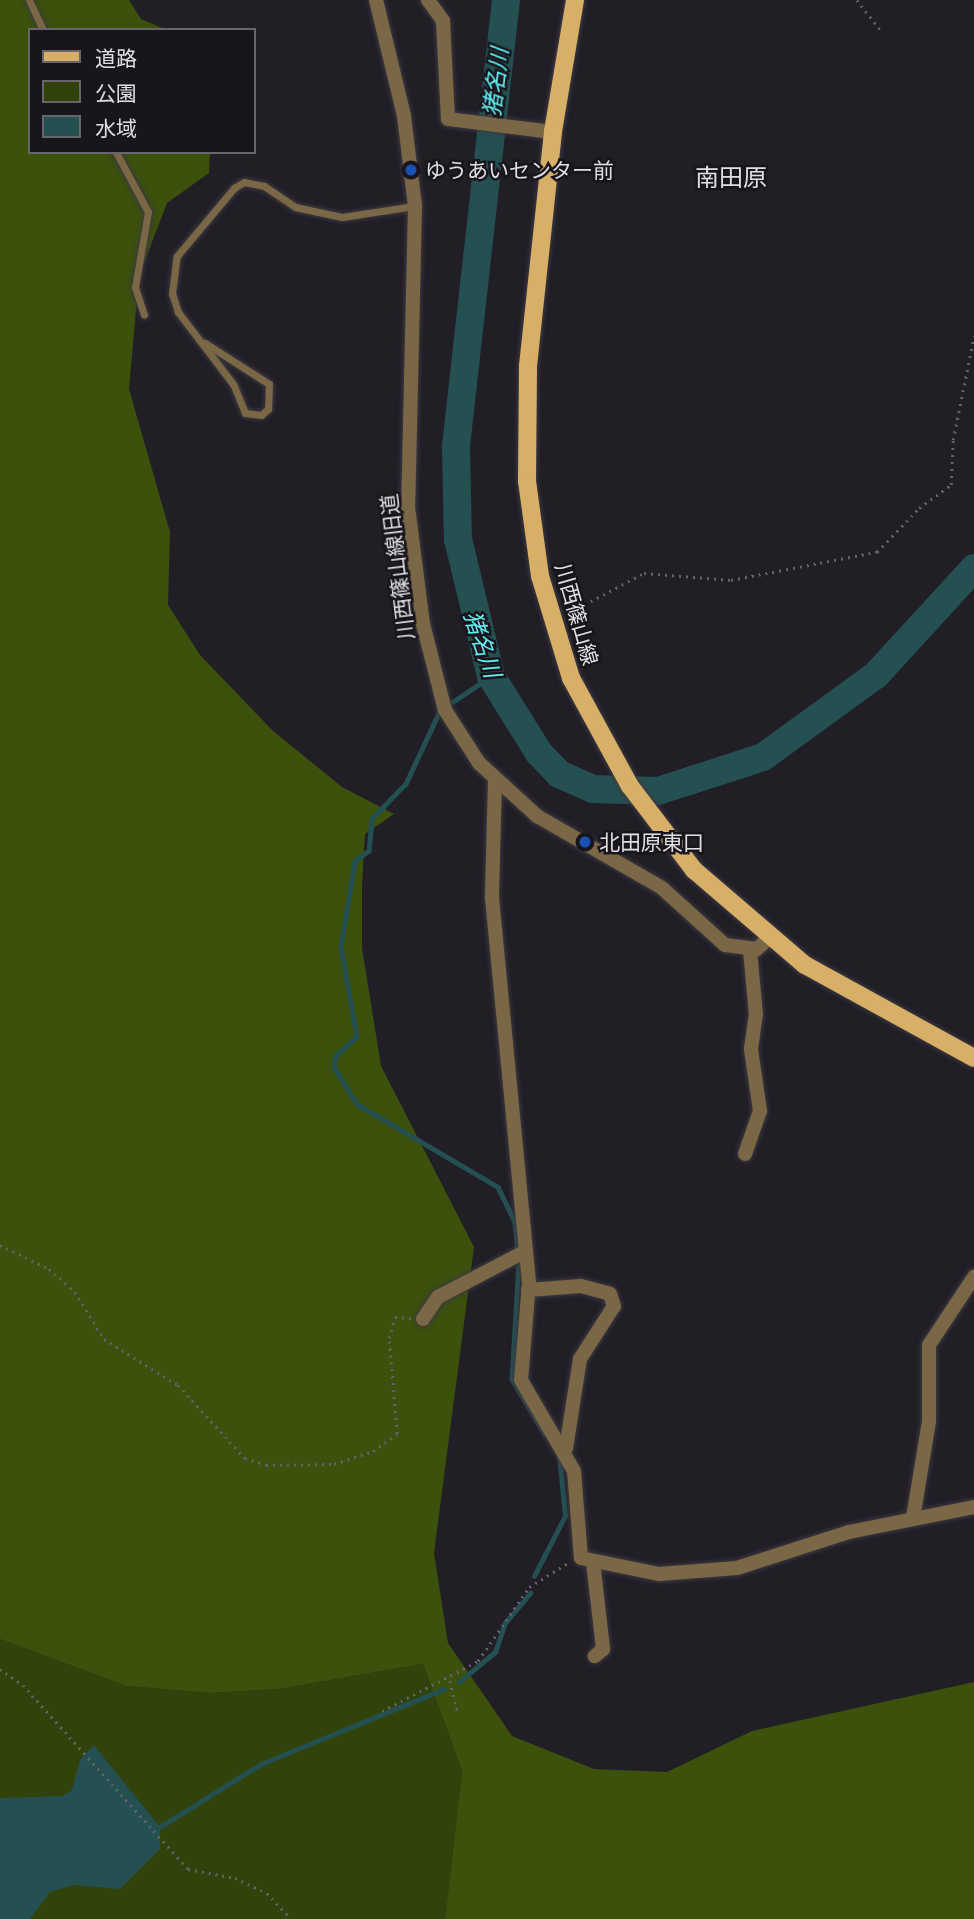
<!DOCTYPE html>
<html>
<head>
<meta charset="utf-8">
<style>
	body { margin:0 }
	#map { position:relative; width:974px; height:1919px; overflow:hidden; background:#211e26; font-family:"Open Sans","Noto Sans JP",sans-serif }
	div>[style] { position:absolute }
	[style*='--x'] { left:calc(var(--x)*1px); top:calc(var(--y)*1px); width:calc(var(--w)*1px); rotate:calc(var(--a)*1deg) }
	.green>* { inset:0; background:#31430a }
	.forest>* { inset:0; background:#3c510c }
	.water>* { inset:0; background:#255051 }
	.stream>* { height:4.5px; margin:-2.25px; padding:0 2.25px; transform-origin:2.25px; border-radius:2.25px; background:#255051 }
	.river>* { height:28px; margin:-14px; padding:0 14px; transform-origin:14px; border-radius:14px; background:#255051 }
	.path>* { height:2.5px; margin-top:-1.25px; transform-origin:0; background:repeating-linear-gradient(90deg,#646269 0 2px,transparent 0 7px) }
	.roads { filter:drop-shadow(0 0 2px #3c3940) drop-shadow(0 0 2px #3c3940) }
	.service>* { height:7px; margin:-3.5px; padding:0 3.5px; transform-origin:3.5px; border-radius:3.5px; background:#7a6746 }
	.minor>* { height:14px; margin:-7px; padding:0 7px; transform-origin:7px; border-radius:7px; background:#7a6746 }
	.tertiary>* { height:14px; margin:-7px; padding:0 7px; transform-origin:7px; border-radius:7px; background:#7a6746 }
	.primary>* { height:18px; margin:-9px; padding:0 9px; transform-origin:9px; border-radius:9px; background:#d7af67 }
	.dots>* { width:19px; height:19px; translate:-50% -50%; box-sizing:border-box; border:4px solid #18151c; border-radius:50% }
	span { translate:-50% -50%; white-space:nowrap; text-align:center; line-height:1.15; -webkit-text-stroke:5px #18151c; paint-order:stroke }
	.poi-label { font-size:21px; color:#e0dee3 }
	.left { translate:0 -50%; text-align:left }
	.street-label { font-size:21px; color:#e0dee3 }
	.water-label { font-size:23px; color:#62edf0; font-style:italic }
	.quarter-label { font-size:24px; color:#e0dee3 }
	.legend { position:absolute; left:28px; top:28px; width:228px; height:126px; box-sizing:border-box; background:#18151c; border:2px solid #68656c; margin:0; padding:9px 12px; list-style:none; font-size:21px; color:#e0dee3 }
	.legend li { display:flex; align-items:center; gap:14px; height:35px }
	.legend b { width:35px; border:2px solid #68656c }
</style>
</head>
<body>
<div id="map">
	<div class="green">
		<div style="clip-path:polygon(0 1639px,126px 1686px,210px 1693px,279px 1689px,423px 1664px,462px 1771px,445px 1919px,0 1919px)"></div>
	</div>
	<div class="forest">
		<div style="clip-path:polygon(0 0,129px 0,141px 19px,167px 30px,30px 30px,30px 152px,210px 152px,209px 173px,167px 203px,139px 276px,129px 389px,170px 532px,168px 605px,200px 655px,273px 731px,342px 787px,394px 814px,365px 834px,362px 885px,362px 948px,381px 1066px,474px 1247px,434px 1553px,448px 1643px,512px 1736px,594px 1769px,667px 1772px,752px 1731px,974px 1682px,974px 1919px,445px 1919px,462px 1771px,423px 1664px,279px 1689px,210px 1693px,126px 1686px,0 1639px)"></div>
	</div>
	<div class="water">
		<div style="clip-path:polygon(94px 1745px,160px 1827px,160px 1849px,120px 1889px,74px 1885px,50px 1892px,30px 1919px,0 1919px,0 1798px,63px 1796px,72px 1790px,80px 1760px)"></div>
	</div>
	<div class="stream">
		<div style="--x:448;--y:705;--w:52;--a:-34"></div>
		<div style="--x:441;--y:709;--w:83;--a:115"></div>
		<div style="--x:406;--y:784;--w:49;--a:134.2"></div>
		<div style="--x:372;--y:819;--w:32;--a:95"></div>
		<div style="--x:369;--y:851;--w:17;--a:144"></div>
		<div style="--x:355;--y:861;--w:87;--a:99.2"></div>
		<div style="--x:341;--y:947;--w:91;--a:79.9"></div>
		<div style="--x:357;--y:1037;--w:28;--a:138"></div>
		<div style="--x:336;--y:1056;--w:11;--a:100"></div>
		<div style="--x:334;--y:1067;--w:44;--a:58.1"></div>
		<div style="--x:357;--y:1104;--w:164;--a:30.5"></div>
		<div style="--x:498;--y:1187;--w:39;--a:64"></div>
		<div style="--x:515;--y:1222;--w:40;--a:84.3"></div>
		<div style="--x:519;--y:1262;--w:117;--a:93.4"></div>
		<div style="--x:512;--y:1379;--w:64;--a:59"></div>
		<div style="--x:534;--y:1576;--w:68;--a:-62.7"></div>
		<div style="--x:565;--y:1516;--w:60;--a:-95.7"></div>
		<div style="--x:459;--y:1682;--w:47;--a:-39.8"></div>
		<div style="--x:495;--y:1652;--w:31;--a:-71"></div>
		<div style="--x:505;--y:1623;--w:39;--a:-50"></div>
		<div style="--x:160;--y:1827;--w:119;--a:-32"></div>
		<div style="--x:261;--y:1764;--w:198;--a:-22.3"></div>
	</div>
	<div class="river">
		<div style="--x:506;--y:0;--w:450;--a:96.4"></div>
		<div style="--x:456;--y:447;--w:92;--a:88.8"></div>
		<div style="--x:458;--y:539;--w:141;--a:76.5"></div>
		<div style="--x:491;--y:676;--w:91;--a:58.1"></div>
		<div style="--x:539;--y:753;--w:29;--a:46"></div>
		<div style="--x:559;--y:774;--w:37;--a:24"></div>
		<div style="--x:593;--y:789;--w:65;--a:1.8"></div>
		<div style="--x:658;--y:791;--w:110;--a:-17.9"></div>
		<div style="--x:763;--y:757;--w:140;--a:-36"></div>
		<div style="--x:876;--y:675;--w:145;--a:-47.5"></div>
	</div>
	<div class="path">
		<div style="--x:857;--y:0;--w:37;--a:52"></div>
		<div style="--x:572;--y:611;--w:81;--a:-27.8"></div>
		<div style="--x:644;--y:573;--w:87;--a:4.6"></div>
		<div style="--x:731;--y:580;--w:149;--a:-10.9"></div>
		<div style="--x:877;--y:552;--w:61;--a:-46.3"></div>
		<div style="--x:919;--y:508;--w:39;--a:-36"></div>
		<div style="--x:951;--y:485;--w:45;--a:-87.5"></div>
		<div style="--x:953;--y:440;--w:106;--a:-78.6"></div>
		<div style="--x:0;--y:1245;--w:55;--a:26.1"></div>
		<div style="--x:49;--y:1269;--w:35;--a:41"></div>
		<div style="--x:75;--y:1292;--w:55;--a:58.3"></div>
		<div style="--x:104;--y:1339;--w:87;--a:31.9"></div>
		<div style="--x:178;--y:1385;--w:99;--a:47.5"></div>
		<div style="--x:245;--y:1458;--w:22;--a:18"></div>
		<div style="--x:266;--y:1465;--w:68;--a:-0.8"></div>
		<div style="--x:334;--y:1464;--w:41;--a:-18.4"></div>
		<div style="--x:373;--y:1451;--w:29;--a:-35"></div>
		<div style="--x:397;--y:1434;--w:96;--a:-94.8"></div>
		<div style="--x:389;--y:1338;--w:22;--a:-74"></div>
		<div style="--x:395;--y:1317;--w:16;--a:4"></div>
		<div style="--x:0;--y:1669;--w:28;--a:35"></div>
		<div style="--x:23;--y:1685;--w:247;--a:48.1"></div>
		<div style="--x:188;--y:1869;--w:48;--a:10.8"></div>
		<div style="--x:235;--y:1878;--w:35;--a:25"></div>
		<div style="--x:267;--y:1893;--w:35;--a:47"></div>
		<div style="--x:450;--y:1681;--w:33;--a:76"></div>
		<div style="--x:382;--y:1711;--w:108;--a:-27.5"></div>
		<div style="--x:478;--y:1661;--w:90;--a:-55.4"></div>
		<div style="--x:529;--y:1587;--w:46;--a:-31.6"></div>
	</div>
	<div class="roads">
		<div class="service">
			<div style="--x:29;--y:0;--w:33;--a:65"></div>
			<div style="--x:116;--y:152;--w:68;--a:61.9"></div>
			<div style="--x:148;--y:212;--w:76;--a:99.8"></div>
			<div style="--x:135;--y:287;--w:29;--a:72"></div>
			<div style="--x:205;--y:343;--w:76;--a:32.6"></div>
			<div style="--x:269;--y:384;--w:25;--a:92"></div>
			<div style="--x:268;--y:409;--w:9;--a:139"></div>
			<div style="--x:261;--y:415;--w:16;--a:-173"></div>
			<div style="--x:245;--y:413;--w:31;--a:-112"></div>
			<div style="--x:233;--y:384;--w:91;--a:-127.4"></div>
			<div style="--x:178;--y:312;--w:19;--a:-108"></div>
			<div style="--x:172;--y:294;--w:38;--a:-83"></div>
			<div style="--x:177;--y:256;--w:89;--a:-50"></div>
			<div style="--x:234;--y:188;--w:12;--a:-31"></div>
			<div style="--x:244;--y:182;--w:20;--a:11"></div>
			<div style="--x:264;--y:186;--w:37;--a:34"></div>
			<div style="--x:295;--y:207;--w:48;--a:12"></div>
			<div style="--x:342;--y:217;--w:73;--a:-8.7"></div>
		</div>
		<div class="minor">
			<div style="--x:428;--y:0;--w:26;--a:54"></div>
			<div style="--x:443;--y:21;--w:98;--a:87.1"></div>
			<div style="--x:448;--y:119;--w:106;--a:7.1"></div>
			<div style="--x:495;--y:780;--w:118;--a:91.5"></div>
			<div style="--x:492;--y:898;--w:387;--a:84.5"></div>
			<div style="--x:529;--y:1283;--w:97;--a:94.7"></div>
			<div style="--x:521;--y:1380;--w:105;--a:59.8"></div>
			<div style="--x:574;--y:1471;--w:87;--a:85.4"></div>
			<div style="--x:581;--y:1558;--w:80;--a:11.6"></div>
			<div style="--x:659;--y:1574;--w:78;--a:-4.4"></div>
			<div style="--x:737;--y:1568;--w:118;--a:-17.8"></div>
			<div style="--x:849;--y:1532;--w:127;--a:-11.3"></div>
			<div style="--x:745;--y:1154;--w:46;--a:-70.8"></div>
			<div style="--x:760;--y:1111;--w:63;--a:-98.3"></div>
			<div style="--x:751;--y:1049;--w:34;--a:-82"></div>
			<div style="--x:756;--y:1015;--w:65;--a:-95.3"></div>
			<div style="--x:528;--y:1290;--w:53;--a:-4.3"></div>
			<div style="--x:581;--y:1286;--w:30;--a:15"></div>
			<div style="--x:610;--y:1294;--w:13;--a:72"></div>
			<div style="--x:614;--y:1306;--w:63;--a:122.7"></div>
			<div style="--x:580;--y:1359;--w:90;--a:98.9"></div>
			<div style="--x:423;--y:1319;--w:27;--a:-56"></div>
			<div style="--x:438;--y:1297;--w:99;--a:-27.6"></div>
			<div style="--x:913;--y:1518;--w:98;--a:-80.6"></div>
			<div style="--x:929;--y:1421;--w:76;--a:-90"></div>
			<div style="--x:929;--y:1345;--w:82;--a:-56.5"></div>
			<div style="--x:593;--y:1562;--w:88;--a:83.4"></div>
			<div style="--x:603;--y:1649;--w:11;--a:139"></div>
		</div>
		<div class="tertiary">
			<div style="--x:376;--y:0;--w:119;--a:76.4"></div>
			<div style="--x:404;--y:116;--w:91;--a:83"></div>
			<div style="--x:415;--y:206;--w:301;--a:91.3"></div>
			<div style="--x:408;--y:507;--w:118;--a:82.7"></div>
			<div style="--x:423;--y:624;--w:89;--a:75.7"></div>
			<div style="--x:445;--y:710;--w:63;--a:57.3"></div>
			<div style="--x:479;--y:763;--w:79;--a:42.4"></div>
			<div style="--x:537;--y:816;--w:144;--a:29.9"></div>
			<div style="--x:662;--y:888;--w:85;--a:42.1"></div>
			<div style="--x:725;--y:945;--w:32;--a:7"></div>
			<div style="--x:757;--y:949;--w:16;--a:-43"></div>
		</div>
		<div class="primary">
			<div style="--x:575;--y:0;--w:134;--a:99.5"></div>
			<div style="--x:553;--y:132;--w:235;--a:96.1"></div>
			<div style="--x:528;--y:366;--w:115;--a:90.5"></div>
			<div style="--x:527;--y:481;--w:96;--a:82.2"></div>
			<div style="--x:540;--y:576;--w:107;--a:73.1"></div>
			<div style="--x:571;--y:678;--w:123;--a:61.4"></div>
			<div style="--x:630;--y:786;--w:106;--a:52.7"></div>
			<div style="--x:694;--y:870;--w:146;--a:40.6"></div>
			<div style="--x:805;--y:965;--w:193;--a:28.8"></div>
		</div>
	</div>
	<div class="dots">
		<div style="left:411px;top:170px;background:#1a4fb4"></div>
		<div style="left:585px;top:842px;background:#1a4fb4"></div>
	</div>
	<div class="poi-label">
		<span class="left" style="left:425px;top:170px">ゆうあいセンター前</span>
		<span class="left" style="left:599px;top:842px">北田原東口</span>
	</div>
	<div class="street-label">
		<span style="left:397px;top:567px;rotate:-97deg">川西篠山線旧道</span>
		<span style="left:577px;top:614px;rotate:74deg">川西篠山線</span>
	</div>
	<div class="water-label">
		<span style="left:495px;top:82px;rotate:-83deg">猪名川</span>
		<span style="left:483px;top:644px;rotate:71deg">猪名川</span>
	</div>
	<div class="quarter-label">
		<span style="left:731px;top:177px">南田原</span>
	</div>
	<ul class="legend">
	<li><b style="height:9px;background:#d7af67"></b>道路</li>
	<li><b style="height:19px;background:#31430a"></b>公園</li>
	<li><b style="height:19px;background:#255051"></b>水域</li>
	</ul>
</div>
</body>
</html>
